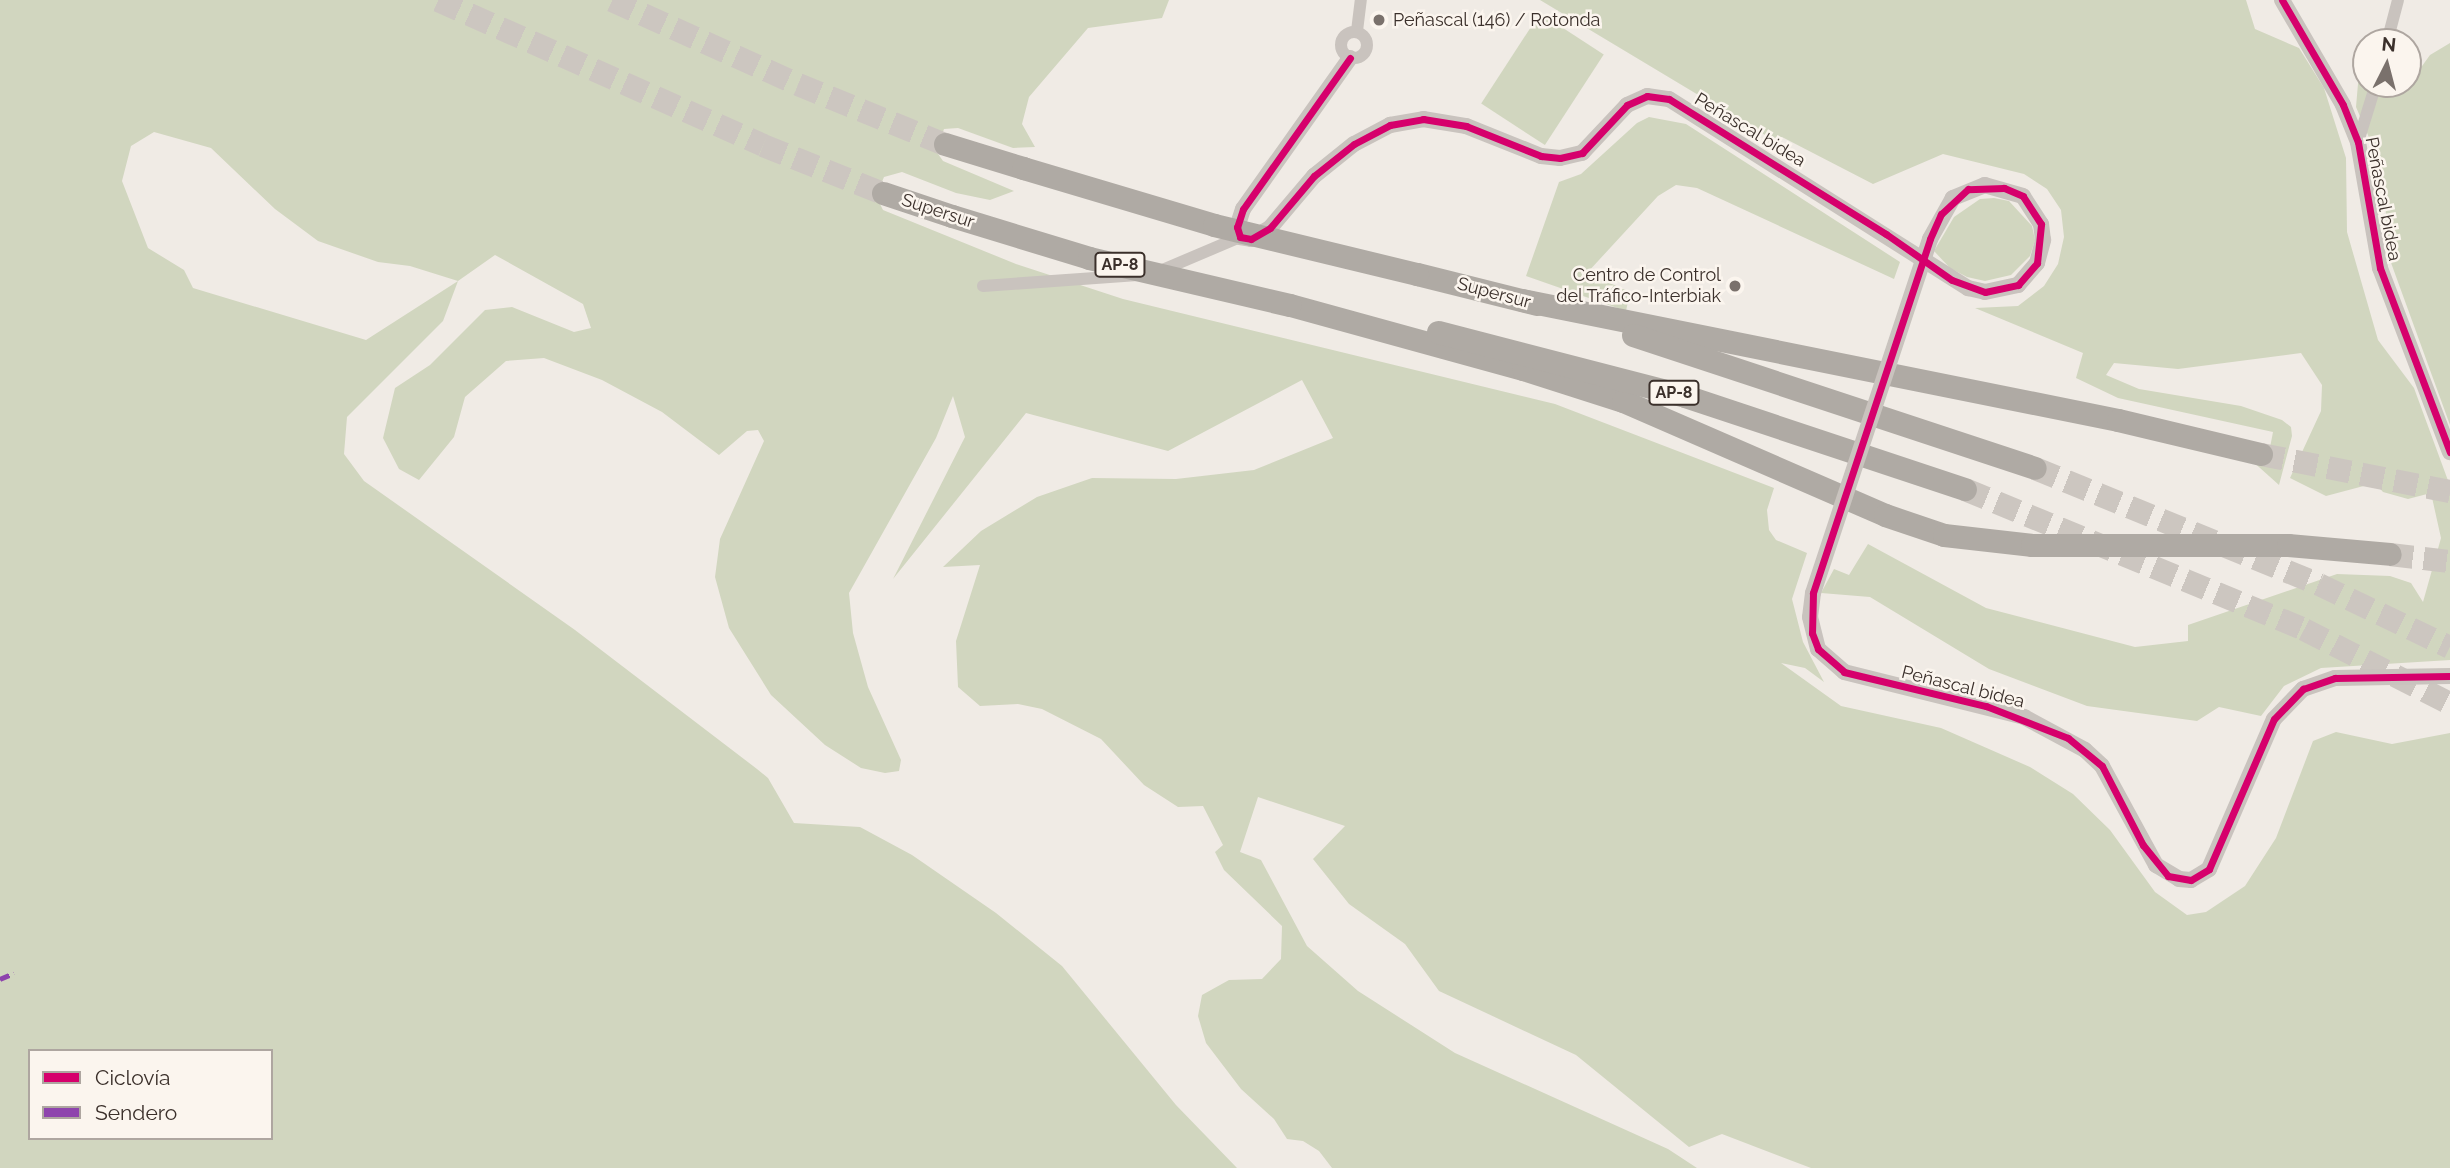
<!DOCTYPE html>
<html>
<head>
<meta charset="utf-8">
<style>
	body { margin:0 }
	#map { position:relative; width:2450px; height:1168px; overflow:hidden; background:#f0ebe5; font-family:Raleway,sans-serif }
	div>[style] { position:absolute }
	[style*='--x'] { left:calc(var(--x)*1px); top:calc(var(--y)*1px); width:calc(var(--w)*1px); rotate:calc(var(--a)*1deg) }
	.green>* { inset:0; background:#d1d6bf; transform-origin:0 0 }
	.motorway-tunnel>* { height:23px; margin-top:-11.5px; transform-origin:0; background:repeating-linear-gradient(90deg,#ccc6c0 0 23px,transparent 0 34px) }
	.minor>* { height:12px; margin:-6px; padding:0 6px; transform-origin:6px; border-radius:6px; background:#c9c3be }
	.minor>.ring { margin:-6px; padding:0; box-sizing:content-box; background:none; border:12px solid #c9c3be; border-radius:50% }
	.tertiary>* { height:16px; margin:-8px; padding:0 8px; transform-origin:8px; border-radius:8px; background:#c9c3be }
	.motorway>* { height:23px; margin:-11.5px; padding:0 11.5px; transform-origin:11.5px; border-radius:11.5px; background:#afaaa4 }
	.tertiary-bridge>* { height:16px; margin:-8px; padding:0 8px; transform-origin:8px; border-radius:8px; background:#c9c3be }
	.motorway-bridge>* { height:23px; margin:-11.5px; padding:0 11.5px; transform-origin:11.5px; border-radius:11.5px; background:#afaaa4 }
	.quiet>* { height:5px; margin-top:-2.5px; transform-origin:0; background:repeating-linear-gradient(90deg,#8e44ad 0 10px,transparent 0 15px) }
	.cycleway>* { height:7px; margin:-3.5px; padding:0 3.5px; transform-origin:3.5px; border-radius:3.5px; background:#d6006c }
	.dots>* { width:19px; height:19px; translate:-50% -50%; box-sizing:border-box; border:4px solid #fbf5ee; border-radius:50% }
	span { translate:-50% -50%; white-space:nowrap; text-align:center; line-height:1.15; -webkit-text-stroke:5px #fbf5ee; paint-order:stroke }
	.shield-label span { padding:2px 5px; background:#fbf5ee; border:2px solid; border-radius:5px; -webkit-text-stroke-width:0 }
	.shield-label { font-size:16px; color:#3b302b; font-weight:700 }
	.poi-label { font-size:18px; color:#3b302b }
	.left { translate:0 -50%; text-align:left }
	.right { translate:-100% -50%; text-align:right }
	.street-label { font-size:18px; color:#3b302b }
	.legend { position:absolute; left:28px; top:1049px; width:245px; height:91px; box-sizing:border-box; background:#fbf5ee; border:2px solid #aea6a0; margin:0; padding:9px 12px; list-style:none; font-size:21px; color:#3b302b }
	.legend li { display:flex; align-items:center; gap:14px; height:35px }
	.legend b { width:35px; border:2px solid #aea6a0 }
	.north { position:absolute; left:2352px; top:28px; width:70px; height:70px; box-sizing:border-box; background:#fbf5ee; border:2px solid #aea6a0; border-radius:50%; rotate:6deg; font-size:19px; font-weight:700; line-height:28px; text-align:center; color:#3b302b }
	.north::after { content:''; display:block; margin:auto; width:24px; height:32px; background:#7a716c; clip-path:polygon(50% 0,100% 100%,50% 72%,0 100%) }
</style>
</head>
<body>
<div id="map">
	<div class="green">
		<div style="clip-path:polygon(evenodd,0 0,1169px 0,1162px 18px,1088px 28px,1029px 97px,1022px 124px,1035px 147px,1013px 148px,958px 128px,944px 129px,936px 151px,943px 161px,1014px 191px,990px 200px,956px 193px,902px 172px,884px 177px,876px 196px,883px 210px,1016px 264px,1123px 299px,1555px 404px,1774px 488px,1767px 510px,1769px 530px,1776px 540px,1807px 553px,1792px 599px,1803px 642px,1824px 682px,1805px 668px,1781px 663px,1841px 706px,1941px 728px,2030px 767px,2073px 794px,2110px 830px,2155px 892px,2187px 915px,2206px 912px,2245px 886px,2276px 838px,2313px 741px,2336px 732px,2392px 744px,2450px 733px,2450px 1168px,1811px 1168px,1722px 1134px,1689px 1147px,1576px 1055px,1439px 991px,1405px 944px,1349px 904px,1313px 859px,1345px 826px,1258px 797px,1240px 852px,1261px 860px,1307px 946px,1358px 991px,1455px 1053px,1668px 1149px,1697px 1168px,1332px 1168px,1319px 1151px,1303px 1141px,1287px 1139px,1274px 1119px,1241px 1089px,1206px 1043px,1198px 1016px,1202px 995px,1229px 980px,1262px 979px,1281px 959px,1282px 926px,1224px 870px,1215px 852px,1223px 845px,1203px 806px,1178px 807px,1144px 785px,1101px 739px,1042px 709px,1018px 704px,980px 706px,958px 687px,956px 641px,980px 565px,943px 567px,981px 531px,1037px 497px,1092px 478px,1176px 479px,1254px 470px,1333px 438px,1302px 380px,1168px 451px,1026px 413px,893px 579px,965px 437px,953px 396px,936px 438px,849px 593px,853px 633px,868px 687px,901px 760px,899px 771px,885px 773px,861px 768px,825px 745px,771px 695px,729px 628px,715px 577px,720px 539px,764px 441px,758px 430px,747px 431px,719px 455px,662px 412px,602px 380px,544px 358px,506px 361px,465px 397px,454px 437px,419px 480px,399px 469px,383px 438px,395px 388px,430px 365px,485px 310px,512px 307px,574px 332px,591px 328px,583px 304px,495px 255px,458px 281px,443px 321px,347px 417px,344px 454px,364px 481px,575px 630px,757px 769px,768px 778px,794px 823px,860px 827px,912px 855px,996px 913px,1062px 966px,1176px 1105px,1237px 1168px,0 1168px,0 0,154px 132px,211px 148px,275px 209px,318px 241px,378px 262px,410px 266px,458px 281px,366px 340px,193px 288px,184px 270px,148px 248px,122px 181px,131px 146px,154px 132px,0 0,30px 1051px,271px 1051px,271px 1138px,30px 1138px,30px 1051px)"></div>
		<div style="clip-path:polygon(1540px 0,2246px 0,2255px 29px,2299px 48px,2324px 88px,2346px 158px,2347px 232px,2378px 340px,2414px 388px,2450px 486px,2450px 660px,2321px 668px,2284px 686px,2261px 716px,2219px 707px,2197px 721px,2087px 706px,1989px 669px,1870px 597px,1821px 593px,1834px 569px,1849px 575px,1868px 544px,1986px 608px,2135px 647px,2188px 641px,2188px 625px,2337px 574px,2390px 576px,2411px 583px,2423px 602px,2441px 538px,2431px 493px,2408px 499px,2383px 492px,2375px 483px,2326px 496px,2290px 478px,2321px 411px,2322px 385px,2301px 353px,2178px 369px,2114px 363px,2106px 375px,2139px 389px,2241px 406px,2282px 420px,2291px 427px,2292px 436px,2279px 485px,2250px 459px,2267px 463px,2273px 432px,2118px 398px,2076px 378px,2083px 353px,1975px 308px,2018px 306px,2044px 286px,2058px 264px,2064px 237px,2061px 210px,2047px 189px,2024px 174px,1943px 154px,1873px 184px,1782px 137px,1770px 138px)"></div>
		<div style="left:1540px;top:13px;width:76px;height:108px;rotate:33deg"></div>
		<div style="clip-path:polygon(2450px 43px,2450px 425px,2390px 260px,2382px 168px,2356px 107px,2359px 72px,2366px 75px,2366px 84px,2387px 84px,2404px 91px,2430px 55px)"></div>
		<div style="clip-path:polygon(1649px 117px,1686px 124px,1900px 262px,1894px 279px,1697px 188px,1676px 185px,1658px 196px,1587px 273px,1630px 292px,1626px 311px,1526px 276px,1559px 182px,1581px 174px,1637px 123px)"></div>
		<div style="clip-path:polygon(1994px 198px,2009px 201px,2032px 226px,2035px 240px,2030px 256px,2011px 275px,1985px 281px,1967px 277px,1950px 268px,1934px 251px,1954px 217px,1980px 199px)"></div>
	</div>
	<div class="motorway-tunnel">
		<div style="--x:438;--y:0;--w:356;--a:24"></div>
		<div style="--x:763;--y:145;--w:129;--a:21.8"></div>
		<div style="--x:612;--y:0;--w:204;--a:24.3"></div>
		<div style="--x:798;--y:84;--w:159;--a:22.2"></div>
		<div style="--x:2261;--y:454;--w:193;--a:11.1"></div>
		<div style="--x:2035;--y:468;--w:307;--a:22.2"></div>
		<div style="--x:2319;--y:584;--w:145;--a:25.7"></div>
		<div style="--x:1965;--y:489;--w:367;--a:22.4"></div>
		<div style="--x:2304;--y:629;--w:164;--a:26.9"></div>
		<div style="--x:2390;--y:554;--w:60;--a:6.7"></div>
	</div>
	<div class="minor">
		<div style="--x:1357;--y:31;--w:31;--a:-83"></div>
		<div class="ring" style="left:1341px;top:32px;width:14px;height:14px"></div>
		<div style="--x:2387;--y:42;--w:43;--a:-75.3"></div>
		<div style="--x:2358;--y:142;--w:61;--a:-72.8"></div>
		<div style="--x:1160;--y:271;--w:87;--a:-23"></div>
		<div style="--x:983;--y:286;--w:155;--a:-4.1"></div>
	</div>
	<div class="tertiary">
		<div style="--x:2282;--y:0;--w:121;--a:59.8"></div>
		<div style="--x:2343;--y:105;--w:40;--a:68"></div>
		<div style="--x:2358;--y:142;--w:128;--a:80.1"></div>
		<div style="--x:2380;--y:268;--w:197;--a:69.2"></div>
		<div style="--x:1350;--y:58;--w:185;--a:125.3"></div>
		<div style="--x:1243;--y:209;--w:19;--a:108"></div>
		<div style="--x:1237;--y:227;--w:10;--a:73"></div>
		<div style="--x:1240;--y:237;--w:11;--a:10"></div>
		<div style="--x:1251;--y:239;--w:22;--a:-30"></div>
		<div style="--x:1270;--y:228;--w:68;--a:-49.8"></div>
		<div style="--x:1314;--y:176;--w:51;--a:-38.7"></div>
		<div style="--x:1354;--y:144;--w:41;--a:-27.8"></div>
		<div style="--x:1390;--y:125;--w:34;--a:-10"></div>
		<div style="--x:1423;--y:119;--w:44;--a:9.2"></div>
		<div style="--x:1466;--y:126;--w:81;--a:21.8"></div>
		<div style="--x:1541;--y:156;--w:19;--a:6"></div>
		<div style="--x:1560;--y:158;--w:23;--a:-13"></div>
		<div style="--x:1582;--y:153;--w:66;--a:-46.8"></div>
		<div style="--x:1627;--y:105;--w:22;--a:-24"></div>
		<div style="--x:1647;--y:96;--w:22;--a:8"></div>
		<div style="--x:1669;--y:99;--w:354;--a:32.3"></div>
		<div style="--x:1968;--y:288;--w:17;--a:13"></div>
		<div style="--x:1985;--y:292;--w:34;--a:-12"></div>
		<div style="--x:2018;--y:285;--w:29;--a:-49"></div>
		<div style="--x:2037;--y:263;--w:24;--a:-75"></div>
		<div style="--x:2043;--y:240;--w:16;--a:-97"></div>
		<div style="--x:2041;--y:224;--w:33;--a:-123"></div>
		<div style="--x:2023;--y:196;--w:40;--a:-164"></div>
		<div style="--x:1985;--y:185;--w:35;--a:158"></div>
		<div style="--x:1953;--y:198;--w:47;--a:119.3"></div>
		<div style="--x:1813;--y:593;--w:24;--a:97"></div>
		<div style="--x:1810;--y:617;--w:33;--a:76"></div>
		<div style="--x:1818;--y:649;--w:35;--a:41"></div>
		<div style="--x:1844;--y:672;--w:186;--a:14"></div>
		<div style="--x:2024;--y:717;--w:69;--a:28.4"></div>
		<div style="--x:2085;--y:750;--w:23;--a:43"></div>
		<div style="--x:2102;--y:766;--w:113;--a:61.4"></div>
		<div style="--x:2156;--y:865;--w:27;--a:31"></div>
		<div style="--x:2179;--y:879;--w:12;--a:5"></div>
		<div style="--x:2191;--y:880;--w:21;--a:-31"></div>
		<div style="--x:2209;--y:869;--w:163;--a:-66.6"></div>
		<div style="--x:2274;--y:719;--w:42;--a:-46"></div>
		<div style="--x:2303;--y:689;--w:34;--a:-19"></div>
		<div style="--x:2335;--y:678;--w:115;--a:-1"></div>
	</div>
	<div class="motorway">
		<div style="--x:945;--y:144;--w:82;--a:17.1"></div>
		<div style="--x:883;--y:193;--w:73;--a:18.4"></div>
		<div style="--x:1417;--y:274;--w:124;--a:14"></div>
		<div style="--x:1522;--y:300;--w:608;--a:11.38"></div>
		<div style="--x:2118;--y:420;--w:147;--a:13.4"></div>
		<div style="--x:1290;--y:305;--w:242;--a:15.4"></div>
		<div style="--x:1523;--y:369;--w:105;--a:17.7"></div>
		<div style="--x:1623;--y:401;--w:286;--a:23.5"></div>
		<div style="--x:1885;--y:515;--w:62;--a:18.7"></div>
		<div style="--x:1944;--y:535;--w:89;--a:6.5"></div>
		<div style="--x:2032;--y:545;--w:256;--a:0"></div>
		<div style="--x:2288;--y:545;--w:102;--a:5"></div>
		<div style="--x:1438;--y:332;--w:255;--a:14.5"></div>
		<div style="--x:1685;--y:396;--w:295;--a:18.4"></div>
		<div style="--x:1633;--y:335;--w:423;--a:18.3"></div>
	</div>
	<div class="tertiary-bridge">
		<div style="--x:1813;--y:593;--w:373;--a:-71.7"></div>
	</div>
	<div class="motorway-bridge">
		<div style="--x:1023;--y:168;--w:199;--a:16.6"></div>
		<div style="--x:1214;--y:225;--w:209;--a:13.6"></div>
		<div style="--x:952;--y:216;--w:143;--a:17"></div>
		<div style="--x:1089;--y:258;--w:206;--a:13.2"></div>
	</div>
	<div class="quiet">
		<div style="--x:0;--y:979;--w:15;--a:-23"></div>
	</div>
	<div class="cycleway">
		<div style="--x:2282;--y:0;--w:121;--a:59.8"></div>
		<div style="--x:2343;--y:105;--w:40;--a:68"></div>
		<div style="--x:2358;--y:142;--w:128;--a:80.1"></div>
		<div style="--x:2380;--y:268;--w:197;--a:69.2"></div>
		<div style="--x:1350;--y:58;--w:185;--a:125.3"></div>
		<div style="--x:1243;--y:209;--w:19;--a:108"></div>
		<div style="--x:1237;--y:227;--w:10;--a:73"></div>
		<div style="--x:1240;--y:237;--w:11;--a:10"></div>
		<div style="--x:1251;--y:239;--w:22;--a:-30"></div>
		<div style="--x:1270;--y:228;--w:68;--a:-49.8"></div>
		<div style="--x:1314;--y:176;--w:51;--a:-38.7"></div>
		<div style="--x:1354;--y:144;--w:41;--a:-27.8"></div>
		<div style="--x:1390;--y:125;--w:34;--a:-10"></div>
		<div style="--x:1423;--y:119;--w:44;--a:9.2"></div>
		<div style="--x:1466;--y:126;--w:81;--a:21.8"></div>
		<div style="--x:1541;--y:156;--w:19;--a:6"></div>
		<div style="--x:1560;--y:158;--w:23;--a:-13"></div>
		<div style="--x:1582;--y:153;--w:66;--a:-46.8"></div>
		<div style="--x:1627;--y:105;--w:22;--a:-24"></div>
		<div style="--x:1647;--y:96;--w:22;--a:8"></div>
		<div style="--x:1669;--y:99;--w:256;--a:31.9"></div>
		<div style="--x:1886;--y:234;--w:80;--a:34.9"></div>
		<div style="--x:1952;--y:280;--w:35;--a:20"></div>
		<div style="--x:1985;--y:292;--w:34;--a:-12"></div>
		<div style="--x:2018;--y:285;--w:29;--a:-49"></div>
		<div style="--x:2037;--y:263;--w:39;--a:-84"></div>
		<div style="--x:2041;--y:224;--w:33;--a:-123"></div>
		<div style="--x:2023;--y:196;--w:21;--a:-157"></div>
		<div style="--x:2004;--y:188;--w:36;--a:178"></div>
		<div style="--x:1968;--y:189;--w:37;--a:137"></div>
		<div style="--x:1941;--y:214;--w:27;--a:114"></div>
		<div style="--x:1930;--y:239;--w:373;--a:108.3"></div>
		<div style="--x:1813;--y:593;--w:40;--a:91.4"></div>
		<div style="--x:1812;--y:633;--w:17;--a:69"></div>
		<div style="--x:1818;--y:649;--w:35;--a:41"></div>
		<div style="--x:1844;--y:672;--w:146;--a:13.5"></div>
		<div style="--x:1986;--y:706;--w:88;--a:21.3"></div>
		<div style="--x:2068;--y:738;--w:44;--a:39.5"></div>
		<div style="--x:2102;--y:766;--w:89;--a:62.6"></div>
		<div style="--x:2143;--y:845;--w:40;--a:51"></div>
		<div style="--x:2168;--y:876;--w:23;--a:10"></div>
		<div style="--x:2191;--y:880;--w:21;--a:-31"></div>
		<div style="--x:2209;--y:869;--w:163;--a:-66.6"></div>
		<div style="--x:2274;--y:719;--w:42;--a:-46"></div>
		<div style="--x:2303;--y:689;--w:34;--a:-19"></div>
		<div style="--x:2335;--y:678;--w:115;--a:-1"></div>
	</div>
	<div class="dots">
		<div style="left:1379px;top:20px;background:#7a716c"></div>
		<div style="left:1735px;top:286px;background:#7a716c"></div>
	</div>
	<div class="shield-label">
		<span style="left:1120px;top:265px">AP-8</span>
		<span style="left:1674px;top:393px">AP-8</span>
	</div>
	<div class="poi-label">
		<span class="left" style="left:1393px;top:20px">Peñascal (146) / Rotonda</span>
		<span class="right" style="left:1721px;top:286px">Centro de Control<br>del Tráfico-Interbiak</span>
	</div>
	<div class="street-label">
		<span style="left:1750px;top:130px;rotate:31deg">Peñascal bidea</span>
		<span style="left:2383px;top:199px;rotate:79deg">Peñascal bidea</span>
		<span style="left:938px;top:211px;rotate:18deg">Supersur</span>
		<span style="left:1494px;top:293px;rotate:15deg">Supersur</span>
		<span style="left:1963px;top:687px;rotate:14deg">Peñascal bidea</span>
	</div>
	<ul class="legend">
	<li><b style="height:9px;background:#d6006c"></b>Ciclovía</li>
	<li><b style="height:9px;background:#8e44ad"></b>Sendero</li>
	</ul>
	<div class="north">N</div>
</div>
</body>
</html>
